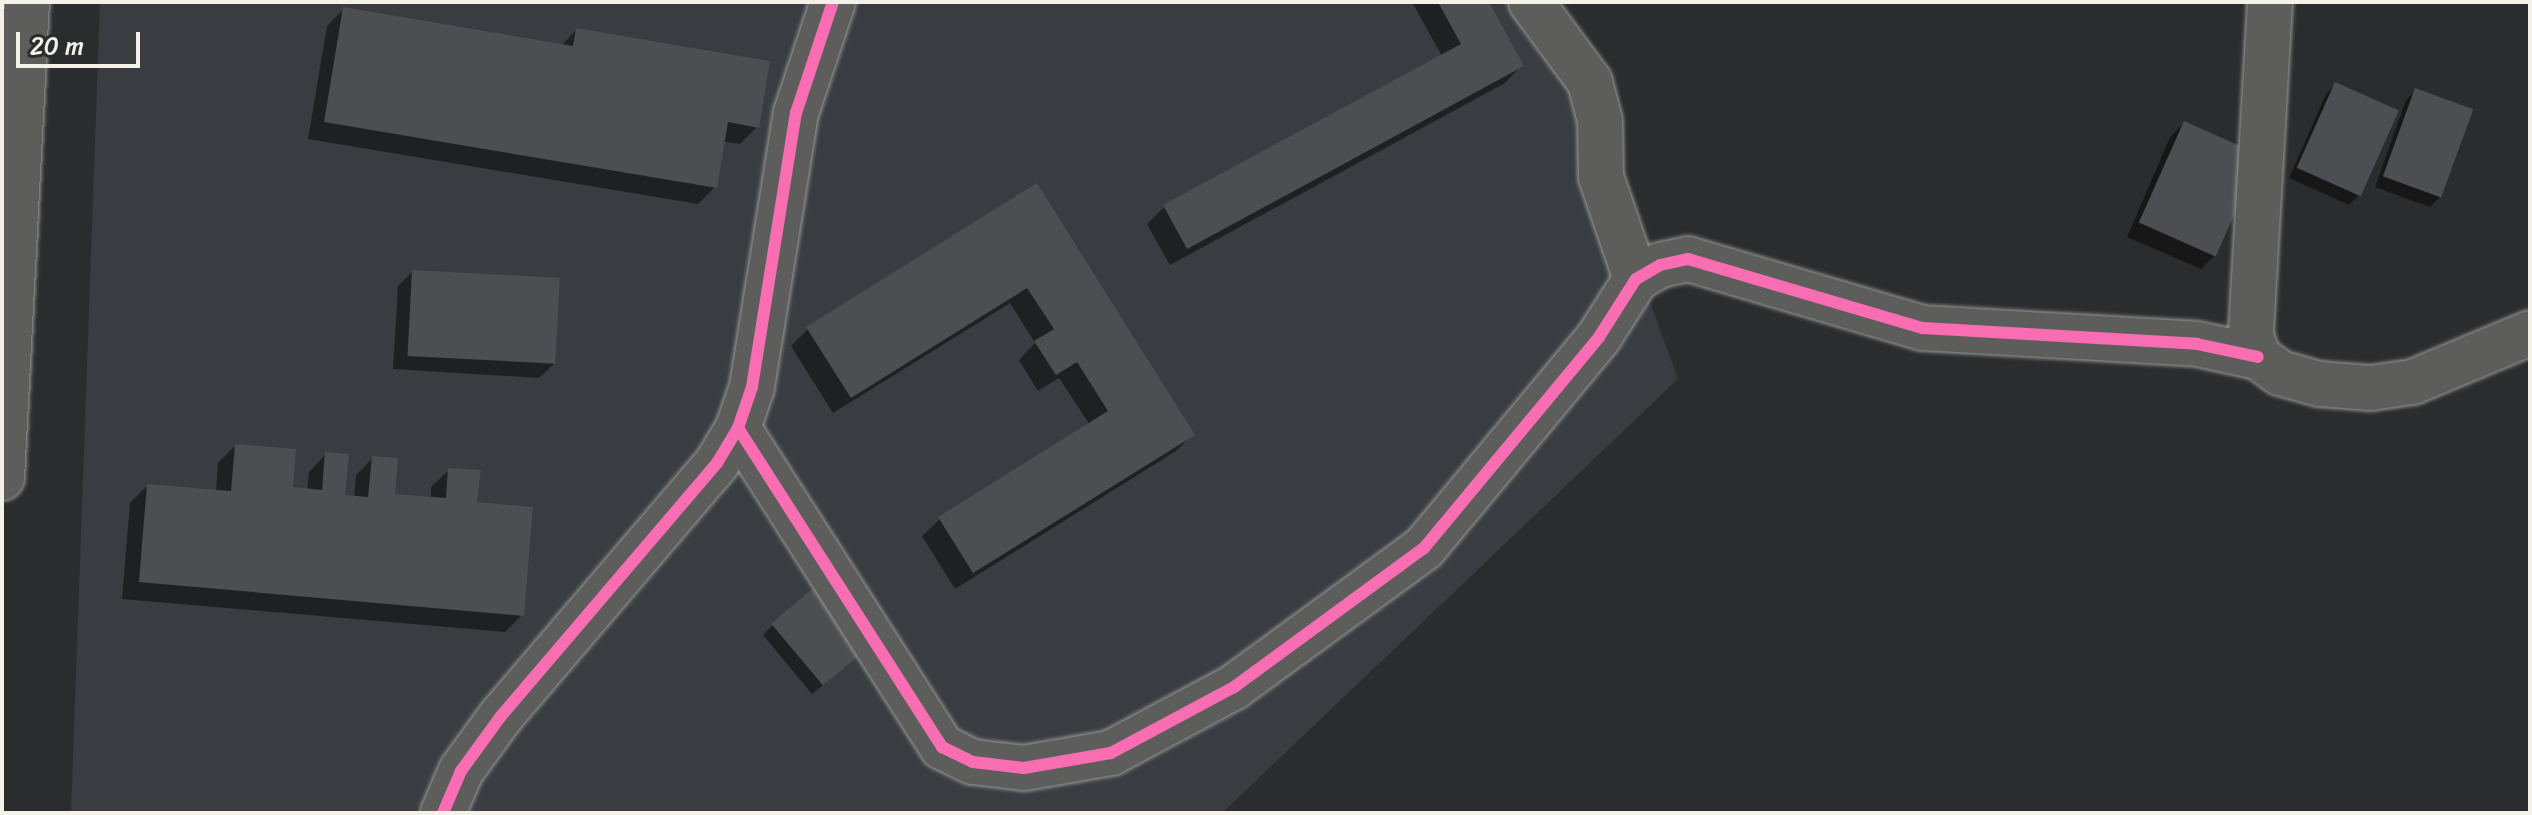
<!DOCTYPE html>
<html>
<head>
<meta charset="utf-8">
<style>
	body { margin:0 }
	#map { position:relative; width:2532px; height:815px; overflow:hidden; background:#2b2c2d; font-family:Sriracha,sans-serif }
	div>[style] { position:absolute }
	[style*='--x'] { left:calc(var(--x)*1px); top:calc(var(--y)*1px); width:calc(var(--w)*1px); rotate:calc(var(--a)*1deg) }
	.built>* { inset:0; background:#393c41 }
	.shadow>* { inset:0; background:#0007 }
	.building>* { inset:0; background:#4d4e52; transform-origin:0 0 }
	.roads { filter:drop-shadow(0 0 2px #979796) drop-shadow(0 0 2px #979796) }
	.minor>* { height:44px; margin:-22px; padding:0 22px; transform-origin:22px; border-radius:22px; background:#5d5d5c }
	.highway>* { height:44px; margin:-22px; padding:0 22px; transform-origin:22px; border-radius:22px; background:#5d5d5c }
	.cycleway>* { height:12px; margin:-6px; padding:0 6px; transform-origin:6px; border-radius:6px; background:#f96db3 }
	span { translate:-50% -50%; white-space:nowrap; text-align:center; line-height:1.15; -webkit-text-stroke:6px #2a2d2e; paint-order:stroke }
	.frame { position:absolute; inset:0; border:4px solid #f4f1e8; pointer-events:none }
	.scale { position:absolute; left:16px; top:32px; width:124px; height:36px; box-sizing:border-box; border:4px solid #f4f1e8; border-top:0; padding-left:10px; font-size:24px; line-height:28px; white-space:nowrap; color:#f4f1e8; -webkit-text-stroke:6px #2a2d2e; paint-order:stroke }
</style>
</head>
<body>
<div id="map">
	<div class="built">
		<div style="clip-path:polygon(100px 2px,1541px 2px,1678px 379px,1222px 813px,71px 813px)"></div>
	</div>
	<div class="shadow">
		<div style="clip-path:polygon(1412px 2px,1487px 2px,1522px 65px,1505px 83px,1170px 265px,1147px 224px,1164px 207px,1442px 56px)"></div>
		<div style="clip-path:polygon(344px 9px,561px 46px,576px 30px,757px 127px,740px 144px,722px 141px,715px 187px,698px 204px,308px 139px,327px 26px)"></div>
		<div style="clip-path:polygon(2336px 84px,2359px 195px,2349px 205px,2289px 178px,2326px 94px)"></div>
		<div style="clip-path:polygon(2416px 90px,2440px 197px,2430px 207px,2375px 187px,2406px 100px)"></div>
		<div style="clip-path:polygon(2184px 123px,2215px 255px,2201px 269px,2127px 237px,2170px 137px)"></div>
		<div style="clip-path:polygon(1036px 186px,1193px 434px,1176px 451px,955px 589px,922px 536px,940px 519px,1090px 425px,1059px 378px,1038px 391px,1019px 360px,1035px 343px,1010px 303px,833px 413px,791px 346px,808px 329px)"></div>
		<div style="clip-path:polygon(412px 272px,554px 364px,539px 378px,393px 369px,398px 286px)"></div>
		<div style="clip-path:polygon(235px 446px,290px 489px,307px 490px,309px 472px,326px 454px,343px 497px,354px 498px,356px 475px,373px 458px,393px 495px,431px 499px,431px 487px,449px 470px,475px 504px,522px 615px,505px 632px,122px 599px,130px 503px,147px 486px,216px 491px,218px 463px)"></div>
		<div style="clip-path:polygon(773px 625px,857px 657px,812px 694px,763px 635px)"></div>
	</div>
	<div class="building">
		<div style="clip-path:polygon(1438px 2px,1489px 2px,1524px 66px,1187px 249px,1163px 205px,1461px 44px)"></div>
		<div style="clip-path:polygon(343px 7px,573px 46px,576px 28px,770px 61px,759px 128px,728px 122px,717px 188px,324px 122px)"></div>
		<div style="left:2335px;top:82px;width:70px;height:94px;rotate:24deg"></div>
		<div style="left:2415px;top:88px;width:62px;height:94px;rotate:20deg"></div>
		<div style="left:2184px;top:121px;width:84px;height:111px;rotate:24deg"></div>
		<div style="clip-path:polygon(1037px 183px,1195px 435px,973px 573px,938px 517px,1108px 411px,1077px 362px,1056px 375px,1034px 341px,1054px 329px,1027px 288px,851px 398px,806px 327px)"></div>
		<div style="left:412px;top:270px;width:148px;height:86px;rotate:3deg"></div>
		<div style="clip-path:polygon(235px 444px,296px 449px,293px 487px,322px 490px,325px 452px,349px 454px,345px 495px,368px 497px,372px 456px,398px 458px,395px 494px,446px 498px,448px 468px,481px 470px,477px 502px,533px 507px,524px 616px,139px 582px,147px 484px,231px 491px)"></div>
		<div style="left:817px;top:585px;width:81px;height:60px;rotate:50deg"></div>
	</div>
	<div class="roads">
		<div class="minor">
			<div style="--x:1531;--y:2;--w:99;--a:53.6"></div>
			<div style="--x:1590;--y:82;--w:40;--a:75.6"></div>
			<div style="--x:1600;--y:121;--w:56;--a:89"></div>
			<div style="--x:1601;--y:177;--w:108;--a:71.1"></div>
			<div style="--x:2270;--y:2;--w:334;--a:93.3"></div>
			<div style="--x:2251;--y:335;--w:23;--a:72"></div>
			<div style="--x:2258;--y:357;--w:27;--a:36"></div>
			<div style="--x:2280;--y:373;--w:41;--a:15.8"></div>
			<div style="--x:2319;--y:384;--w:52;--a:4.4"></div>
			<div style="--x:2371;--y:388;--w:42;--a:-8.1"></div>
			<div style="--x:2413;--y:382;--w:127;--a:-22.7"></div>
			<div style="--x:738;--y:428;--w:379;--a:57.4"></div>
			<div style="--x:942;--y:747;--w:34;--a:26"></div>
			<div style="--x:973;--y:762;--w:51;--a:6.7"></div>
			<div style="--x:1024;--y:768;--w:88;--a:-9.8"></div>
			<div style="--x:1111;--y:753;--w:140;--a:-28.2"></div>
			<div style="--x:1234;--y:687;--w:235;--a:-36.2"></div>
			<div style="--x:1424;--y:548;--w:274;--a:-50.3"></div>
			<div style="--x:1599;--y:337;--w:69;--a:-57.5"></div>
			<div style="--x:1636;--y:279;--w:28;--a:-30"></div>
			<div style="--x:1660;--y:265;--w:29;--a:-12"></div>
			<div style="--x:1688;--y:259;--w:245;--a:16.4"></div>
			<div style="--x:1923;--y:328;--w:274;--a:3.3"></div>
			<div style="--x:2197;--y:344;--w:62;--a:12"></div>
			<div style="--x:443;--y:813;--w:46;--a:-66.8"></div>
			<div style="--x:461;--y:771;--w:68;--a:-54"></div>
			<div style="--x:501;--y:716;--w:333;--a:-49.5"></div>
			<div style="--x:717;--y:463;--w:41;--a:-59"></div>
			<div style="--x:738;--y:428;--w:43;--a:-71.1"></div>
			<div style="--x:752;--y:387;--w:278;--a:-80.9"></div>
			<div style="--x:796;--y:113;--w:117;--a:-71.6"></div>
		</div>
		<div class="highway">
			<div style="--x:2;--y:478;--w:477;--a:-87"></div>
		</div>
	</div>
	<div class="cycleway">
		<div style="--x:738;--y:428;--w:379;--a:57.4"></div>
		<div style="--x:942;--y:747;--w:34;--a:26"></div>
		<div style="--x:973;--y:762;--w:51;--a:6.7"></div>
		<div style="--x:1024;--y:768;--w:88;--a:-9.8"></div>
		<div style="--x:1111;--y:753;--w:140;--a:-28.2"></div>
		<div style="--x:1234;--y:687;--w:235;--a:-36.2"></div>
		<div style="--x:1424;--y:548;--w:274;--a:-50.3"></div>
		<div style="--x:1599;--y:337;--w:69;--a:-57.5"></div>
		<div style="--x:1636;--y:279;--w:28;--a:-30"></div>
		<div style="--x:1660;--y:265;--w:29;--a:-12"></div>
		<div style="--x:1688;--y:259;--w:245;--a:16.4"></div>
		<div style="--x:1923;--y:328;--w:274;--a:3.3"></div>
		<div style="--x:2197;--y:344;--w:62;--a:12"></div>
		<div style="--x:443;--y:813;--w:46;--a:-66.8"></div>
		<div style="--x:461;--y:771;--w:68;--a:-54"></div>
		<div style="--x:501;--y:716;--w:333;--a:-49.5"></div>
		<div style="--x:717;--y:463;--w:41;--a:-59"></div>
		<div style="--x:738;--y:428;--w:43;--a:-71.1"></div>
		<div style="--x:752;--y:387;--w:278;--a:-80.9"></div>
		<div style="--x:796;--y:113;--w:117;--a:-71.6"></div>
	</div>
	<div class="frame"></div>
	<div class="scale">20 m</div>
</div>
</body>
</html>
